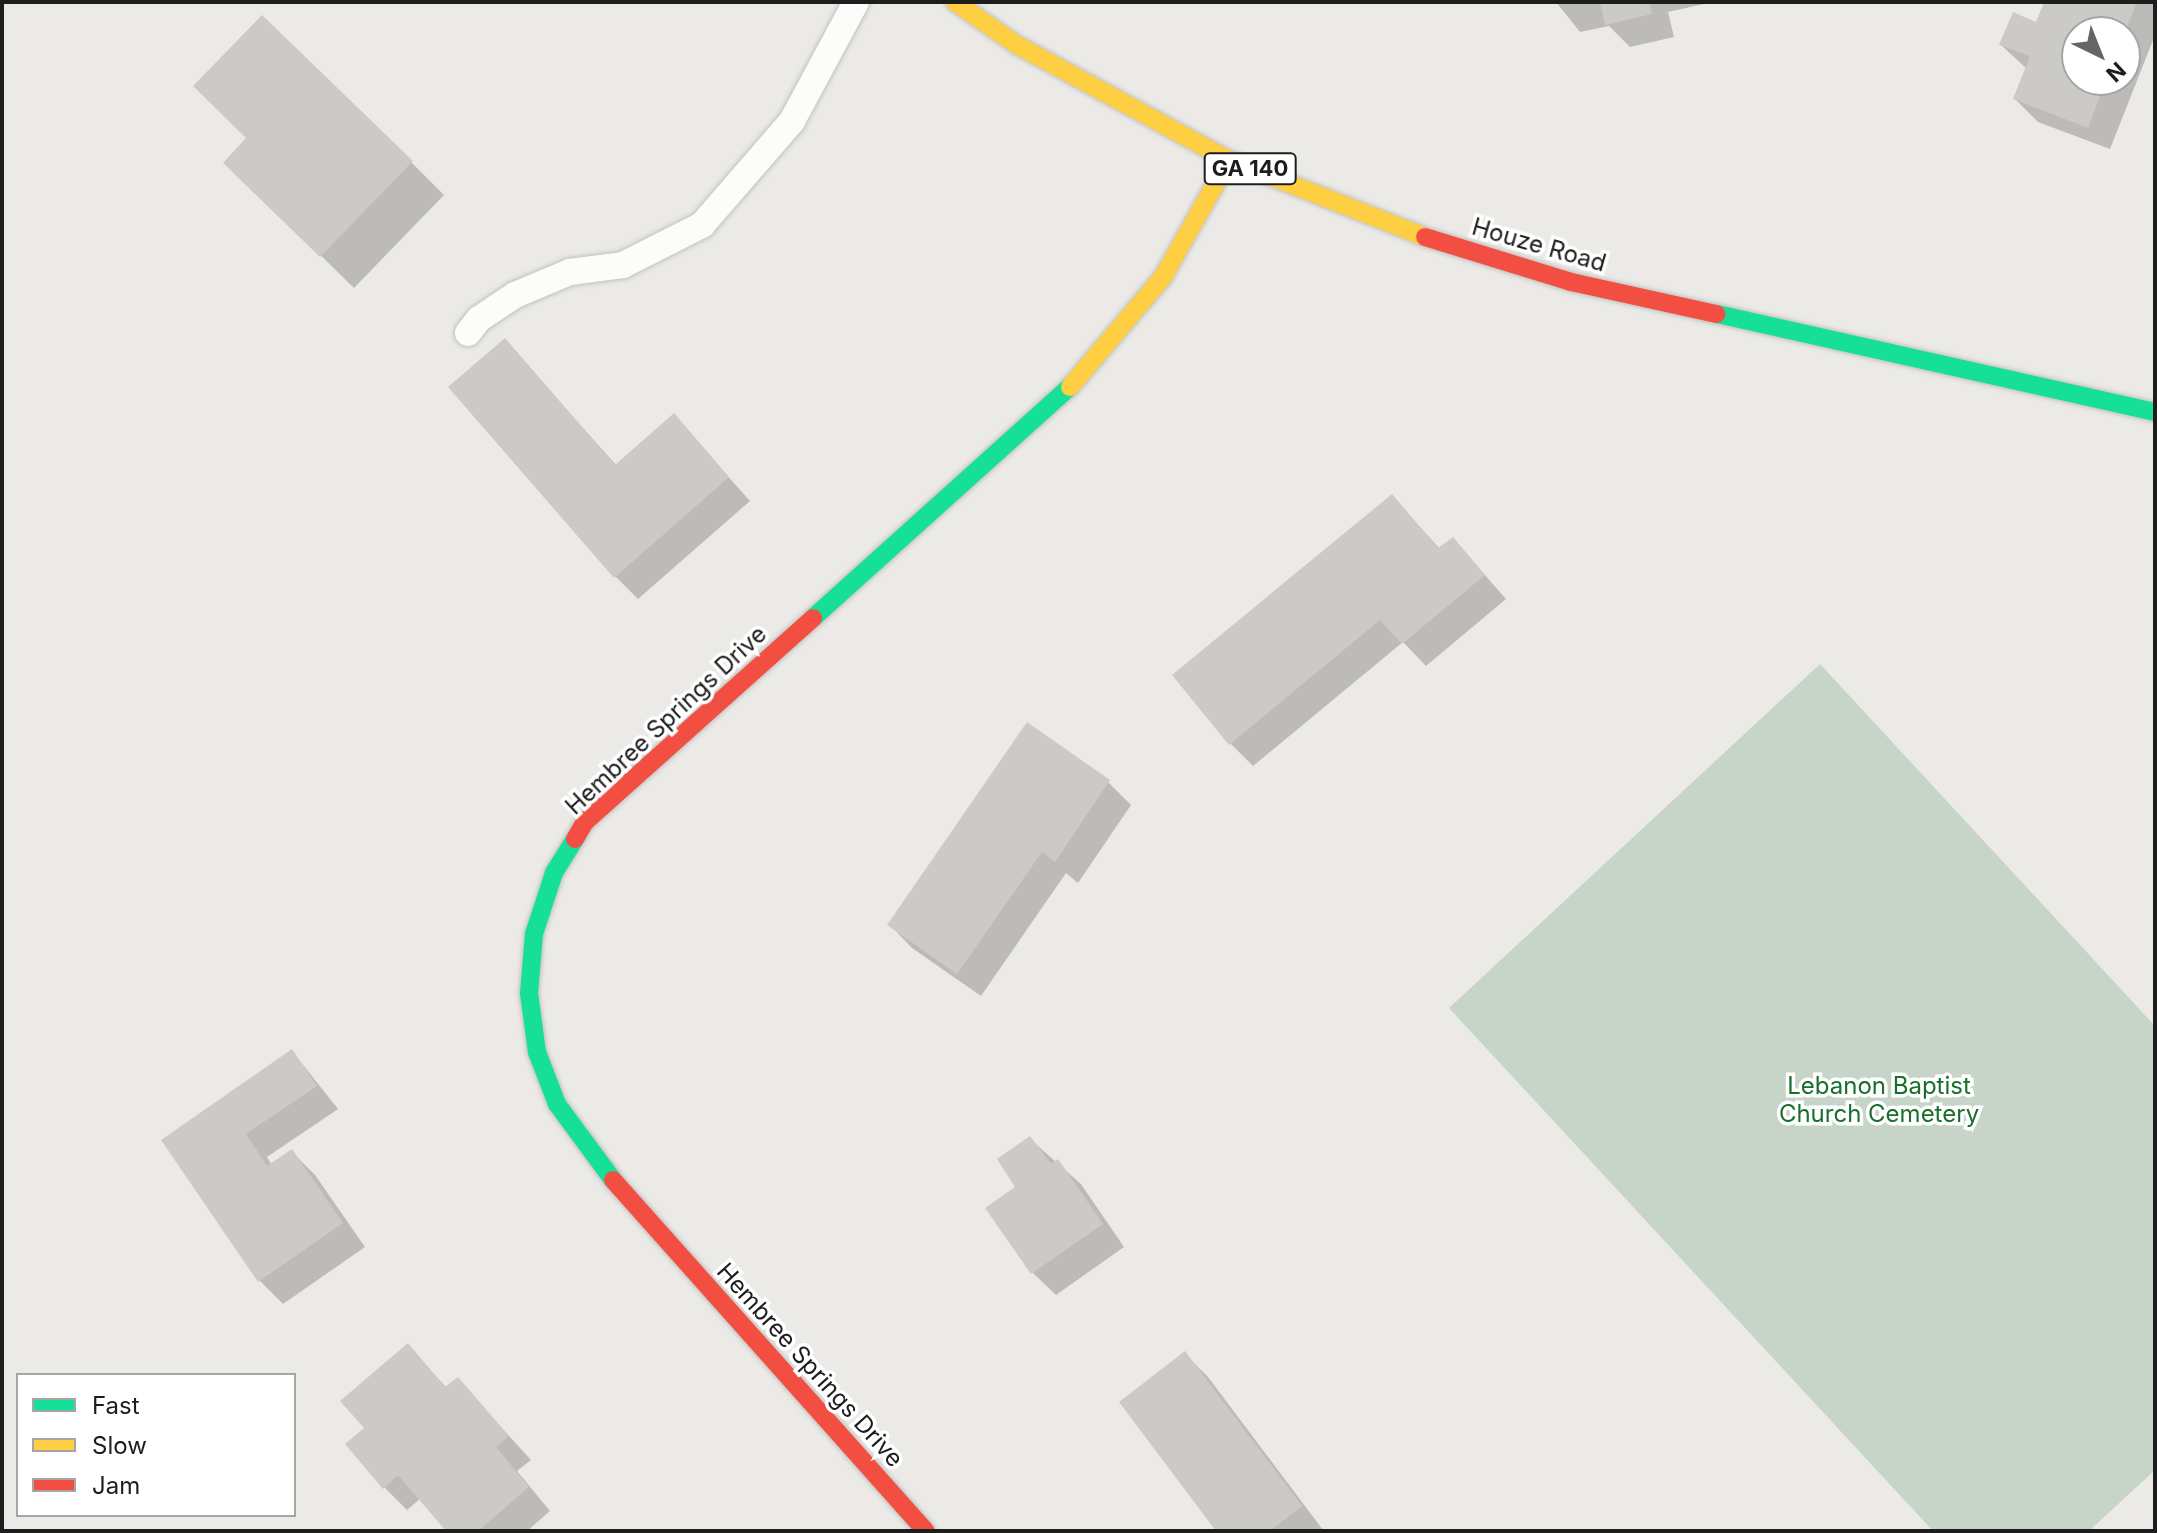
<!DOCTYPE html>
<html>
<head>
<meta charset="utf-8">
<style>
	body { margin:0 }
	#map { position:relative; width:2157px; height:1533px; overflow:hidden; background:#ebeae6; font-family:Inter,sans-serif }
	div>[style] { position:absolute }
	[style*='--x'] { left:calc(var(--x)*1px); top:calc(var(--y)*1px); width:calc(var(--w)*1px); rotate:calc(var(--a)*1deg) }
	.cemetery>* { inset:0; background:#c6d5c8 }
	.shadow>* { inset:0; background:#0003 }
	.building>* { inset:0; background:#cccac7 }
	.roads { filter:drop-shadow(0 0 2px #c2c2c0) drop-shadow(0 0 2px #c2c2c0) }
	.lane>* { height:26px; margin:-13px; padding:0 13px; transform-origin:13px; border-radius:13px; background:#fcfcfb }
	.fast>* { height:18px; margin:-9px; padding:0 9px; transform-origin:9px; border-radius:9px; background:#16e098 }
	.slow>* { height:18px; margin:-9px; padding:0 9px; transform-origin:9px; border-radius:9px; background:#ffcf43 }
	.jam>* { height:18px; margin:-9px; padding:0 9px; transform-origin:9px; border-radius:9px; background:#f24e42 }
	span { translate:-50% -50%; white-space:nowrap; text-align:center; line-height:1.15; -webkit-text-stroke:7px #fff; paint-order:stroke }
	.shield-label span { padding:2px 6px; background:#fff; border:2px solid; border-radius:6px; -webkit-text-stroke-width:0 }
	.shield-label { font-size:22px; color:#1d1d1d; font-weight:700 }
	.street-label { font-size:24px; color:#1d1d1d }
	.park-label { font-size:24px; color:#186f2b }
	.frame { position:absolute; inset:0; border:4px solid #1d1d1d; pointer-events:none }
	.legend { position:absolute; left:16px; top:1373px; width:280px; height:144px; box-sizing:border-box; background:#fff; border:2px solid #a5a5a5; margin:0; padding:10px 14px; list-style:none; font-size:24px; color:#1d1d1d }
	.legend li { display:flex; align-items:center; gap:16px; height:40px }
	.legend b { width:40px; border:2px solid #a5a5a5 }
	.north { position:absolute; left:2061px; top:16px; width:80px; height:80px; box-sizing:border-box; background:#fff; border:2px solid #a5a5a5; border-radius:50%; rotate:137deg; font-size:22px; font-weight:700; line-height:32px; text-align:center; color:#1d1d1d }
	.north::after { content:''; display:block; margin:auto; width:28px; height:36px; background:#656563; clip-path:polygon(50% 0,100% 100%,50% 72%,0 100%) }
</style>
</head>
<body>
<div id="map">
	<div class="cemetery">
		<div style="clip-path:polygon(1820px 664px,2155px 1026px,2155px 1470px,2089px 1531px,1933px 1531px,1449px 1008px)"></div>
	</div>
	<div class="shadow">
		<div style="clip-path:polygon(1556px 2px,1713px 2px,1668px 12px,1674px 37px,1630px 47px,1609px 26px,1580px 32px)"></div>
		<div style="clip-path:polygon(evenodd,2046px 2px,2155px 2px,2155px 35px,2110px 149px,2038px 122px,2015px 99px,2027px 69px,2001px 45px,2037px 24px,2046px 2px,2077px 32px,2125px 32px,2125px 80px,2077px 80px,2077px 32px)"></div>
		<div style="clip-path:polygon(249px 139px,411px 162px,444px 195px,354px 288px,259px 195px)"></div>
		<div style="clip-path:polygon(505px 341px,617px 466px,674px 416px,750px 501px,638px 599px,615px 576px)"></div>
		<div style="clip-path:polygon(1392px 496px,1440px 549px,1453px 539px,1506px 599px,1426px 666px,1403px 642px,1253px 766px,1230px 743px)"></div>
		<div style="clip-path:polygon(1108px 782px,1131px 805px,1078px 883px,1066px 873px,981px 996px,912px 948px,890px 925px)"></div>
		<div style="clip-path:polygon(292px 1051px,338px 1109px,267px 1157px,272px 1165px,292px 1152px,315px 1175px,365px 1247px,283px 1304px,260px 1281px,164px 1140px)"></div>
		<div style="clip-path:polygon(1030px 1139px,1081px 1184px,1124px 1247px,1056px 1295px,1033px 1273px,1018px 1187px)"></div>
		<div style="clip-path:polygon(408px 1346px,447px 1388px,458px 1380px,531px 1460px,517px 1471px,550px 1511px,527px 1531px,449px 1531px,421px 1498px,407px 1510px,384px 1487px,367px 1428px)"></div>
		<div style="clip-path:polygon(1185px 1354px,1208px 1377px,1323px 1530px,1218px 1531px)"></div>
	</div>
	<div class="building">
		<div style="clip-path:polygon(1600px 2px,1649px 2px,1652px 14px,1605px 25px)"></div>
		<div style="clip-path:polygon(2044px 2px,2137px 2px,2125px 32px,2077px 32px,2077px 80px,2106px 80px,2088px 128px,2013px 99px,2030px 56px,1999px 45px,2013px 12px,2036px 22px)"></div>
		<div style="clip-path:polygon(262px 15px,413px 161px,320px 257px,223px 163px,246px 138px,193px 86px)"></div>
		<div style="clip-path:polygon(505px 338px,615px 465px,674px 413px,729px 477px,614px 578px,448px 387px)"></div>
		<div style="clip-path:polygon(1392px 494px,1438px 548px,1453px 537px,1485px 575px,1402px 644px,1380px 620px,1229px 745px,1172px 675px)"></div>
		<div style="clip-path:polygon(1027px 722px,1110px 780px,1055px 862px,1042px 852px,957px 974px,887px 925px)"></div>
		<div style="clip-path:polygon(292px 1049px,317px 1086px,246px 1134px,267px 1166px,292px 1149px,343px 1223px,258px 1282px,161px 1140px)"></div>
		<div style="clip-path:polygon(1030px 1136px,1051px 1164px,1058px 1159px,1103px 1224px,1031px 1274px,985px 1208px,1015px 1187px,997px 1159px)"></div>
		<div style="clip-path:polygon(408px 1343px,445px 1387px,458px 1377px,509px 1436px,496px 1447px,529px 1487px,478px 1531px,446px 1531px,398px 1475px,383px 1489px,345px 1444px,364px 1428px,340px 1401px)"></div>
		<div style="clip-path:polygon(1185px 1351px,1302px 1506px,1270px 1531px,1216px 1531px,1119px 1402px)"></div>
	</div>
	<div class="roads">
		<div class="lane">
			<div style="--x:468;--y:333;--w:18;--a:-52"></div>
			<div style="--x:479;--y:319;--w:43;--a:-33.7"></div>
			<div style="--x:515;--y:295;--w:60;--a:-22.7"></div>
			<div style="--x:570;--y:272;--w:53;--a:-7.5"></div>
			<div style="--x:623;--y:265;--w:89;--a:-26.9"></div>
			<div style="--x:702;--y:225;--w:138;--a:-49.1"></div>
			<div style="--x:792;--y:121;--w:135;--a:-61.7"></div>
		</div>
		<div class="fast">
			<div style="--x:1717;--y:314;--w:449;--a:12.6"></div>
			<div style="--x:813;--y:618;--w:346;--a:-42"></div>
			<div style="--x:575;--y:839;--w:40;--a:122"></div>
			<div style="--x:554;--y:873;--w:64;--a:108.2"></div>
			<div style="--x:534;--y:934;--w:59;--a:94.8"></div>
			<div style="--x:529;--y:993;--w:60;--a:82.3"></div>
			<div style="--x:537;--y:1052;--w:56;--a:69"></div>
			<div style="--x:557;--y:1104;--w:94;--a:53.6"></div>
		</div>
		<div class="slow">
			<div style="--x:955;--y:2;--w:75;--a:34.7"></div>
			<div style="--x:1017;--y:45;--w:241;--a:28.5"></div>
			<div style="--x:1229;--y:160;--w:211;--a:21.4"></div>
			<div style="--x:1070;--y:387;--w:144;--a:-49.8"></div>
			<div style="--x:1163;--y:277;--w:134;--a:-60.6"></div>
		</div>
		<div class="jam">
			<div style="--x:1425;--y:237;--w:153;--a:17.1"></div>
			<div style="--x:1571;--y:282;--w:149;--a:12.4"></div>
			<div style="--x:575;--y:839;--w:20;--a:-60"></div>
			<div style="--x:585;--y:822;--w:306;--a:-41.8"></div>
			<div style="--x:613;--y:1180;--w:470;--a:48.3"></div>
		</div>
	</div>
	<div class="shield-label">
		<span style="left:1250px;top:169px">GA 140</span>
	</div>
	<div class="street-label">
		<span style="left:1539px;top:245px;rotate:16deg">Houze Road</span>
		<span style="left:666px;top:720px;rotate:-43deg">Hembree Springs Drive</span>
		<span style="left:810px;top:1365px;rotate:48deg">Hembree Springs Drive</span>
	</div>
	<div class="park-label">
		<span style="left:1879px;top:1100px">Lebanon Baptist<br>Church Cemetery</span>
	</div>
	<div class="frame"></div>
	<ul class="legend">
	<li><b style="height:10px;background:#16e098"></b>Fast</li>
	<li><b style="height:10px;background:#ffcf43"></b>Slow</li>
	<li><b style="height:10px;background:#f24e42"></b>Jam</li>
	</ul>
	<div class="north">N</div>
</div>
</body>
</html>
